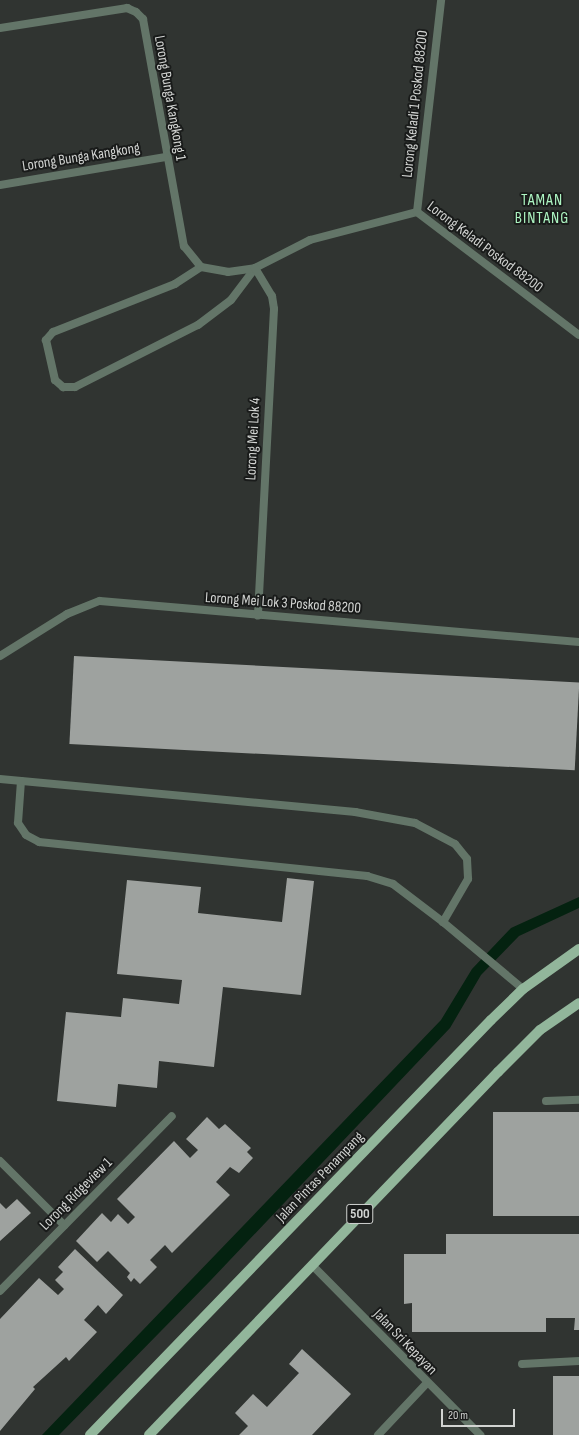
<!DOCTYPE html>
<html>
<head>
<meta charset="utf-8">
<style>
	body { margin:0 }
	#map { position:relative; width:579px; height:1435px; overflow:hidden; background:#303431; font-family:"Sofia Sans Condensed",sans-serif }
	div>[style] { position:absolute }
	[style*='--x'] { left:calc(var(--x)*1px); top:calc(var(--y)*1px); width:calc(var(--w)*1px); rotate:calc(var(--a)*1deg) }
	.water>* { inset:0; background:#042210 }
	.building>* { inset:0; background:#9ea29f; transform-origin:0 0 }
	.service>* { height:8px; margin:-4px; padding:0 4px; transform-origin:4px; border-radius:4px; background:#637568 }
	.minor>* { height:8px; margin:-4px; padding:0 4px; transform-origin:4px; border-radius:4px; background:#637568 }
	.primary>* { height:10px; margin:-5px; padding:0 5px; transform-origin:5px; border-radius:5px; background:#92b69b }
	span { translate:-50% -50%; white-space:nowrap; text-align:center; line-height:1.15; -webkit-text-stroke:4px #191b1a; paint-order:stroke }
	.shield-label span { padding:1px 3px; background:#191b1a; border:1px solid; border-radius:3px; -webkit-text-stroke-width:0 }
	.shield-label { font-size:14px; color:#d2d4d2; font-weight:700 }
	.street-label { font-size:15px; color:#d2d4d2 }
	.neighbourhood-label { font-size:16px; color:#adf5c2; letter-spacing:1px }
	.scale { position:absolute; left:441px; top:1409px; width:74px; height:18px; box-sizing:border-box; border:2px solid #d2d4d2; border-top:0; padding-left:5px; font-size:12px; line-height:14px; white-space:nowrap; color:#d2d4d2; -webkit-text-stroke:3px #191b1a; paint-order:stroke }
</style>
</head>
<body>
<div id="map">
	<div class="water">
		<div style="clip-path:polygon(579px 897px,579px 908px,519px 936px,481px 975px,450px 1028px,211px 1280px,59px 1435px,42px 1435px,441px 1020px,472px 969px,511px 928px)"></div>
	</div>
	<div class="building">
		<div style="left:74px;top:656px;width:506px;height:88px;rotate:3deg"></div>
		<div style="clip-path:polygon(287px 878px,314px 881px,301px 995px,223px 987px,214px 1067px,159px 1061px,157px 1088px,118px 1084px,116px 1107px,57px 1101px,66px 1012px,121px 1017px,123px 998px,179px 1004px,182px 980px,117px 974px,127px 880px,201px 887px,198px 913px,282px 922px)"></div>
		<div style="left:579px;top:1112px;width:104px;height:86px;rotate:90deg"></div>
		<div style="clip-path:polygon(207px 1117px,219px 1129px,225px 1124px,251px 1148px,247px 1152px,253px 1158px,239px 1173px,230px 1167px,216px 1182px,230px 1195px,172px 1253px,165px 1245px,150px 1260px,157px 1267px,140px 1284px,134px 1278px,131px 1282px,127px 1277px,130px 1273px,108px 1251px,97px 1262px,76px 1241px,102px 1213px,111px 1222px,118px 1214px,128px 1224px,135px 1217px,117px 1199px,174px 1141px,190px 1158px,198px 1150px,186px 1139px)"></div>
		<div style="clip-path:polygon(17px 1199px,31px 1213px,0 1241px,0 1203px,6px 1209px)"></div>
		<div style="clip-path:polygon(446px 1234px,579px 1234px,579px 1330px,574px 1330px,575px 1318px,546px 1318px,546px 1332px,412px 1332px,412px 1303px,404px 1304px,404px 1254px,446px 1254px)"></div>
		<div style="clip-path:polygon(75px 1249px,123px 1295px,106px 1314px,98px 1305px,84px 1320px,97px 1332px,69px 1361px,66px 1357px,33px 1387px,35px 1389px,0 1431px,0 1319px,39px 1278px,58px 1295px,64px 1289px,55px 1280px,63px 1272px,58px 1267px)"></div>
		<div style="clip-path:polygon(302px 1349px,351px 1394px,312px 1435px,239px 1435px,248px 1426px,235px 1413px,253px 1394px,267px 1407px,299px 1373px,289px 1364px)"></div>
		<div style="left:579px;top:1376px;width:59px;height:26px;rotate:90deg"></div>
	</div>
	<div class="service">
		<div style="--x:201;--y:267;--w:31;--a:147"></div>
		<div style="--x:175;--y:284;--w:131;--a:158.5"></div>
		<div style="--x:53;--y:332;--w:11;--a:131"></div>
		<div style="--x:46;--y:340;--w:41;--a:77.3"></div>
		<div style="--x:55;--y:380;--w:11;--a:41"></div>
		<div style="--x:63;--y:387;--w:12;--a:0"></div>
		<div style="--x:75;--y:387;--w:138;--a:-26.8"></div>
		<div style="--x:198;--y:325;--w:41;--a:-37.1"></div>
		<div style="--x:231;--y:300;--w:40;--a:-53"></div>
		<div style="--x:21;--y:781;--w:42;--a:94.1"></div>
		<div style="--x:18;--y:823;--w:14;--a:56"></div>
		<div style="--x:26;--y:835;--w:15;--a:28"></div>
		<div style="--x:39;--y:842;--w:330;--a:5.9"></div>
		<div style="--x:367;--y:876;--w:27;--a:17"></div>
		<div style="--x:393;--y:884;--w:63;--a:37.2"></div>
	</div>
	<div class="minor">
		<div style="--x:0;--y:28;--w:129;--a:-8.9"></div>
		<div style="--x:127;--y:8;--w:10;--a:24"></div>
		<div style="--x:136;--y:12;--w:10;--a:45"></div>
		<div style="--x:143;--y:19;--w:231;--a:79.8"></div>
		<div style="--x:184;--y:246;--w:27;--a:51"></div>
		<div style="--x:201;--y:267;--w:27;--a:10"></div>
		<div style="--x:228;--y:272;--w:27;--a:-8"></div>
		<div style="--x:255;--y:268;--w:62;--a:-27"></div>
		<div style="--x:310;--y:240;--w:111;--a:-14.7"></div>
		<div style="--x:417;--y:212;--w:203;--a:37.2"></div>
		<div style="--x:0;--y:185;--w:168;--a:-9.6"></div>
		<div style="--x:417;--y:212;--w:213;--a:-83.5"></div>
		<div style="--x:255;--y:268;--w:33;--a:59"></div>
		<div style="--x:272;--y:296;--w:13;--a:81"></div>
		<div style="--x:274;--y:309;--w:307;--a:93"></div>
		<div style="--x:0;--y:656;--w:79;--a:-32.1"></div>
		<div style="--x:67;--y:614;--w:35;--a:-22"></div>
		<div style="--x:100;--y:601;--w:481;--a:4.9"></div>
		<div style="--x:0;--y:779;--w:357;--a:5.3"></div>
		<div style="--x:355;--y:812;--w:61;--a:10.4"></div>
		<div style="--x:415;--y:823;--w:45;--a:27.7"></div>
		<div style="--x:455;--y:844;--w:19;--a:51"></div>
		<div style="--x:467;--y:859;--w:20;--a:87"></div>
		<div style="--x:468;--y:879;--w:50;--a:120.2"></div>
		<div style="--x:443;--y:922;--w:104;--a:39.9"></div>
		<div style="--x:546;--y:1101;--w:33;--a:-2"></div>
		<div style="--x:0;--y:1161;--w:91;--a:45"></div>
		<div style="--x:313;--y:1266;--w:238;--a:45.3"></div>
		<div style="--x:0;--y:1291;--w:245;--a:-45.5"></div>
		<div style="--x:522;--y:1364;--w:57;--a:-3"></div>
		<div style="--x:378;--y:1435;--w:70;--a:-46.7"></div>
	</div>
	<div class="primary">
		<div style="--x:90;--y:1435;--w:577;--a:-45.98"></div>
		<div style="--x:491;--y:1020;--w:45;--a:-44.1"></div>
		<div style="--x:523;--y:989;--w:69;--a:-35.5"></div>
		<div style="--x:149;--y:1435;--w:504;--a:-46.13"></div>
		<div style="--x:498;--y:1072;--w:59;--a:-45"></div>
		<div style="--x:540;--y:1030;--w:47;--a:-34.7"></div>
	</div>
	<div class="shield-label">
		<span style="left:360px;top:1214px">500</span>
	</div>
	<div class="street-label">
		<span style="left:170px;top:98px;rotate:80deg">Lorong Bunga Kangkong 1</span>
		<span style="left:415px;top:104px;rotate:-84deg">Lorong Keladi 1 Poskod 88200</span>
		<span style="left:81px;top:157px;rotate:-9deg">Lorong Bunga Kangkong</span>
		<span style="left:485px;top:247px;rotate:37deg">Lorong Keladi Poskod 88200</span>
		<span style="left:253px;top:439px;rotate:-87deg">Lorong Mei Lok 4</span>
		<span style="left:283px;top:603px;rotate:4deg">Lorong Mei Lok 3 Poskod 88200</span>
		<span style="left:320px;top:1177px;rotate:-46deg">Jalan Pintas Penampang</span>
		<span style="left:76px;top:1194px;rotate:-45deg">Lorong Ridgeview 1</span>
		<span style="left:405px;top:1342px;rotate:46deg">Jalan Sri Kepayan</span>
	</div>
	<div class="neighbourhood-label">
		<span style="left:542px;top:210px">TAMAN<br>BINTANG</span>
	</div>
	<div class="scale">20 m</div>
</div>
</body>
</html>
